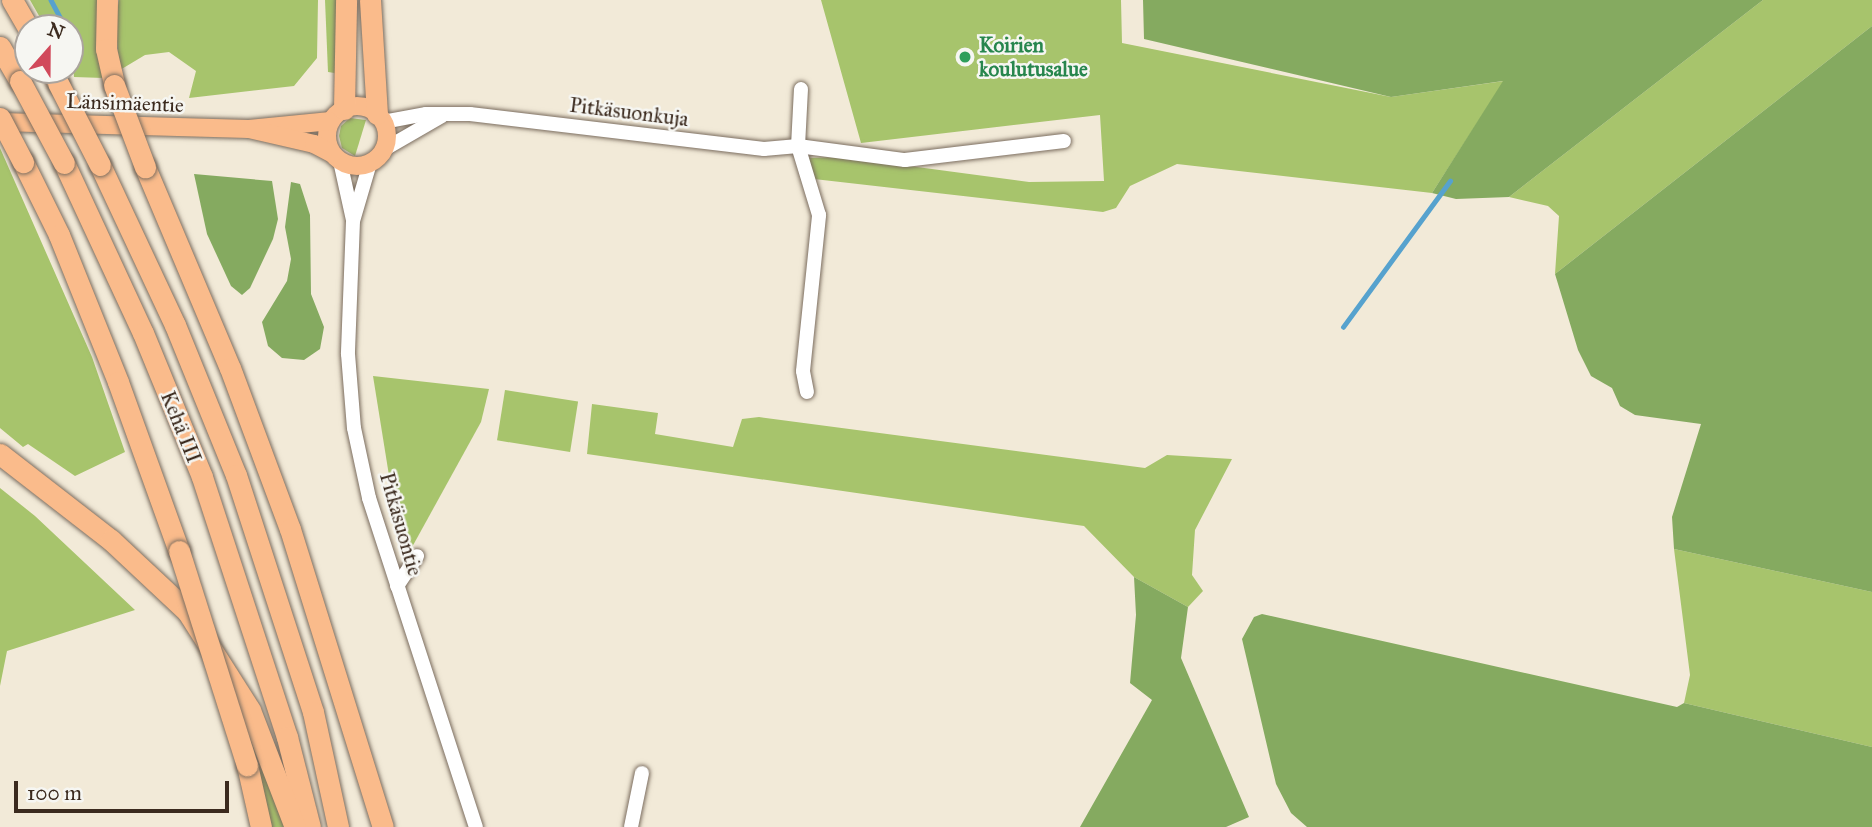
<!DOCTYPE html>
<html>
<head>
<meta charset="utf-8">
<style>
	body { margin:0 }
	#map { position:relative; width:1872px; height:827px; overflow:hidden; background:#f2ead8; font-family:"IM FELL Great Primer",serif }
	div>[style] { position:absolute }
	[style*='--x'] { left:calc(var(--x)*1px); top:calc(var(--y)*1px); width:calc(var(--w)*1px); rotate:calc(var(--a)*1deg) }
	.green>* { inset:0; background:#a7c46c; transform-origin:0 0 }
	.forest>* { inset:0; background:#85aa60 }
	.stream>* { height:4.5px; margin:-2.25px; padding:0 2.25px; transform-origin:2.25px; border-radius:2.25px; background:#56a2ce }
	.roads { filter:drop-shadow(0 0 2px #7b6d5f) drop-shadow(0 0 2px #7b6d5f) }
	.minor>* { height:14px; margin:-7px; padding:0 7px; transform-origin:7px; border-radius:7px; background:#fff }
	.major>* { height:18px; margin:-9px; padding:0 9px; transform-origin:9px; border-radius:9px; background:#fabb8b }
	.major>.ring { margin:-9px; padding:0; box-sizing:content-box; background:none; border:18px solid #fabb8b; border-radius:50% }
	.highway>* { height:21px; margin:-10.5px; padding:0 10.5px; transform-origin:10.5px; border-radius:10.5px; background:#fabb8b }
	.bridges { filter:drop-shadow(0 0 2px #7b6d5f) drop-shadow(0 0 2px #7b6d5f) }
	.highway-bridge>* { height:21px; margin:-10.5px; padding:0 10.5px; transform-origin:10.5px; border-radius:10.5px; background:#fabb8b }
	.dots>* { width:19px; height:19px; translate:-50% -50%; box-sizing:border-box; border:4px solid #f6f6f2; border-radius:50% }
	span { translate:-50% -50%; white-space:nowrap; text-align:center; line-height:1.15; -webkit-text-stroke:5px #f6f6f2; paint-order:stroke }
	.leisure-label { font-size:21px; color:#27864d; font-weight:700 }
	.left { translate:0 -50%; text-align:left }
	.street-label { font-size:21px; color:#3b2a1e }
	.north { position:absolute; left:14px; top:14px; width:70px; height:70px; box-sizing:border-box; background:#f6f6f2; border:2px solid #aba49d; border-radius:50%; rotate:21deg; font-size:19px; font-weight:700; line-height:28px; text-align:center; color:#3b2a1e }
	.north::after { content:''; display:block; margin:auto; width:24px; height:32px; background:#d1495b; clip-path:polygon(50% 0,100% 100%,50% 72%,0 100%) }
	.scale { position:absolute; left:14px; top:781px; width:215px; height:32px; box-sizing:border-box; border:4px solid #3b2a1e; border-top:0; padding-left:9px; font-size:21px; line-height:24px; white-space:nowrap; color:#3b2a1e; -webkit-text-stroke:5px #f6f6f2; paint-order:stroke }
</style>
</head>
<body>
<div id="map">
	<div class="green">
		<div style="clip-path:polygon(30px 0,101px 0,104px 78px,74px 77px,70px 28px,46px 28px)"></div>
		<div style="clip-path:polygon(119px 0,318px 0,317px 58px,294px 86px,189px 98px,196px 71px,169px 52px,145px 55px,120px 70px,115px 23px)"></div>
		<div style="clip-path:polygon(325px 0,336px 0,341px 74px,328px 72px)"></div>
		<div style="clip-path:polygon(821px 0,1121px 0,1122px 43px,1391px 97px,1504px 81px,1432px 193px,1177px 164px,1130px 186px,1116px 208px,1103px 212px,814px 179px,807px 158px,842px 157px,1029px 182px,1104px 181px,1100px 115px,861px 143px)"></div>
		<div style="clip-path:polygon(1763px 0,1872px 0,1872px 26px,1555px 274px,1559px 216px,1548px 206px,1509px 197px)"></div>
		<div style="clip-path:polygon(350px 118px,366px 120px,355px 156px,342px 148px,339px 136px,341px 126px)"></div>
		<div style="clip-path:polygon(0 148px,92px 357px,125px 452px,75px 476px,28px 444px,23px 447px,0 428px)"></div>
		<div style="clip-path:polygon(373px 376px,489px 389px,481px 422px,411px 549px,391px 488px)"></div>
		<div style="left:505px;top:390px;width:74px;height:51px;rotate:9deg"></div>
		<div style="clip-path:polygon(592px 404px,658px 413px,655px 434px,733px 447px,742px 419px,759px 417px,1145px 468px,1167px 455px,1232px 459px,1195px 530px,1192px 575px,1203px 591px,1188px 607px,1134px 577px,1084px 526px,587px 454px)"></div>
		<div style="clip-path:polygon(0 488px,35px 516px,135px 610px,7px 651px,0 686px)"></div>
		<div style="clip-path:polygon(1674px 549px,1872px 592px,1872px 747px,1684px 703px,1690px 675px)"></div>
		<div style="clip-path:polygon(247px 725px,286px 827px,272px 827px)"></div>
	</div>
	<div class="forest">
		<div style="clip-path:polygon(1143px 0,1763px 0,1509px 197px,1456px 199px,1432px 193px,1503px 81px,1391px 97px,1144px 39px)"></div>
		<div style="clip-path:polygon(1872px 26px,1872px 592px,1674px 549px,1672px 517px,1701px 424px,1635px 415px,1620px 406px,1612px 388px,1591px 376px,1578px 350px,1555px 274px)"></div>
		<div style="clip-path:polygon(194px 174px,272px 181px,278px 219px,273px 239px,250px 288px,242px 295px,231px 286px,207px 234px)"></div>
		<div style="clip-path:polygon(291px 182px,300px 184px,310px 215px,311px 294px,324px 327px,320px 349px,304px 360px,282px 358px,268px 346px,262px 322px,287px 281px,291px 259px,285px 227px)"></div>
		<div style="clip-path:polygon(1134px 577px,1188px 607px,1181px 658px,1249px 817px,1226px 827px,1080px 827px,1152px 700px,1130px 683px,1136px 615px)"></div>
		<div style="clip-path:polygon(1262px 614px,1677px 707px,1684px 703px,1872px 747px,1872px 827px,1307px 827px,1291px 813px,1276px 784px,1242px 639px,1254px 617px)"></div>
	</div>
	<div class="stream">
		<div style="--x:51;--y:0;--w:32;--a:62"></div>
		<div style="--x:1343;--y:327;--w:181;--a:-53.8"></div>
	</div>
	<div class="roads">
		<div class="minor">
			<div style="--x:383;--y:122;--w:44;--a:-10.5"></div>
			<div style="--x:426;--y:114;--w:44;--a:0"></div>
			<div style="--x:470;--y:114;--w:296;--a:6.8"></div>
			<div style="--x:764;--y:149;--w:34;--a:-5"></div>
			<div style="--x:798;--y:146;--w:57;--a:-87"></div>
			<div style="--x:383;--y:150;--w:68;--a:-30"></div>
			<div style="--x:340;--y:161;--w:60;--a:77.6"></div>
			<div style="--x:370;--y:163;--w:60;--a:106.3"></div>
			<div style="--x:353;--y:221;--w:133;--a:92.2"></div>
			<div style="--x:348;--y:354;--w:74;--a:85.4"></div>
			<div style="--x:354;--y:428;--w:72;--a:77.9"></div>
			<div style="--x:369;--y:498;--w:346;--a:72"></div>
			<div style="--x:807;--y:392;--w:21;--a:-101"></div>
			<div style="--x:803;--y:371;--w:157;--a:-84.1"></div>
			<div style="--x:819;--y:215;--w:72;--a:-106.9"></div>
			<div style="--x:798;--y:146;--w:108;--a:7.5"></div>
			<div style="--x:905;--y:160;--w:160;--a:-6.8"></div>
			<div style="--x:397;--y:586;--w:36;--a:-56"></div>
			<div style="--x:631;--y:827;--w:55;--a:-78.5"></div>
		</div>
		<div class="major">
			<div class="ring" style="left:327px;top:106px;width:42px;height:42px"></div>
			<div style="--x:0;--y:122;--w:249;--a:1.6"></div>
			<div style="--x:249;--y:129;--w:82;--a:-5.6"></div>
			<div style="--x:249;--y:129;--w:67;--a:13"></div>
			<div style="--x:314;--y:144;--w:21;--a:28"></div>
		</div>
		<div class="highway">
			<div style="--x:12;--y:0;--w:32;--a:60"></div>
			<div style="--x:107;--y:0;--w:49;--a:91.2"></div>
			<div style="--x:106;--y:49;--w:37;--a:77"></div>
			<div style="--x:370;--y:0;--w:114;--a:86.5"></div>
			<div style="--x:0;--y:47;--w:39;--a:60"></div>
			<div style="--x:51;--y:70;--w:15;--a:62"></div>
			<div style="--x:344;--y:109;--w:109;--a:-88.9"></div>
			<div style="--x:23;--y:162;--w:81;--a:63.7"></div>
			<div style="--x:59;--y:235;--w:158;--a:68.1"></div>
			<div style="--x:118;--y:382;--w:180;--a:70.2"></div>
			<div style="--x:64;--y:163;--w:187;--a:65.1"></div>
			<div style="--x:143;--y:333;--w:156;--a:67.7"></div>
			<div style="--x:202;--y:477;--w:274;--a:71.9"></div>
			<div style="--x:287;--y:737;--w:93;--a:75.7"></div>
			<div style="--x:100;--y:165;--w:177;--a:64.9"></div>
			<div style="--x:175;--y:325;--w:162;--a:67.9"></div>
			<div style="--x:236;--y:475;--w:249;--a:72"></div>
			<div style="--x:313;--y:712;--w:118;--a:77.7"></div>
			<div style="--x:145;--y:167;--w:218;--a:67.1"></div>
			<div style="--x:230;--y:368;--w:172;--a:69.6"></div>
			<div style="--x:290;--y:529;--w:312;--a:72.7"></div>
			<div style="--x:0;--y:454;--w:140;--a:37.8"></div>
			<div style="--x:111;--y:540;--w:104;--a:43.1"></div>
			<div style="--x:187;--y:611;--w:117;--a:57.5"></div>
			<div style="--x:250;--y:710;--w:125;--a:69"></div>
			<div style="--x:247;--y:765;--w:64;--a:77.3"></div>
		</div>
	</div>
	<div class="bridges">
		<div class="highway-bridge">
			<div style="--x:20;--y:81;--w:93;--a:61.8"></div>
			<div style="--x:58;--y:83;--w:92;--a:62.9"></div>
			<div style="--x:114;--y:85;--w:88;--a:69.3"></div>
			<div style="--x:0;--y:118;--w:50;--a:62.4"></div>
			<div style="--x:179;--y:551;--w:225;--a:72.4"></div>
		</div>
	</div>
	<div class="dots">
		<div style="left:965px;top:57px;background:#2e9e5b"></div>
	</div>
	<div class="leisure-label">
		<span class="left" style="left:979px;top:57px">Koirien<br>koulutusalue</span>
	</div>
	<div class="street-label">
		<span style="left:125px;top:103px;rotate:2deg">Länsimäentie</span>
		<span style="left:629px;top:112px;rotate:7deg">Pitkäsuonkuja</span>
		<span style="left:181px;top:427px;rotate:68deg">Kehä III</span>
		<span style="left:401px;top:524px;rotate:74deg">Pitkäsuontie</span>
	</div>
	<div class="north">N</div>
	<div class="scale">100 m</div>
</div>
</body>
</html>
